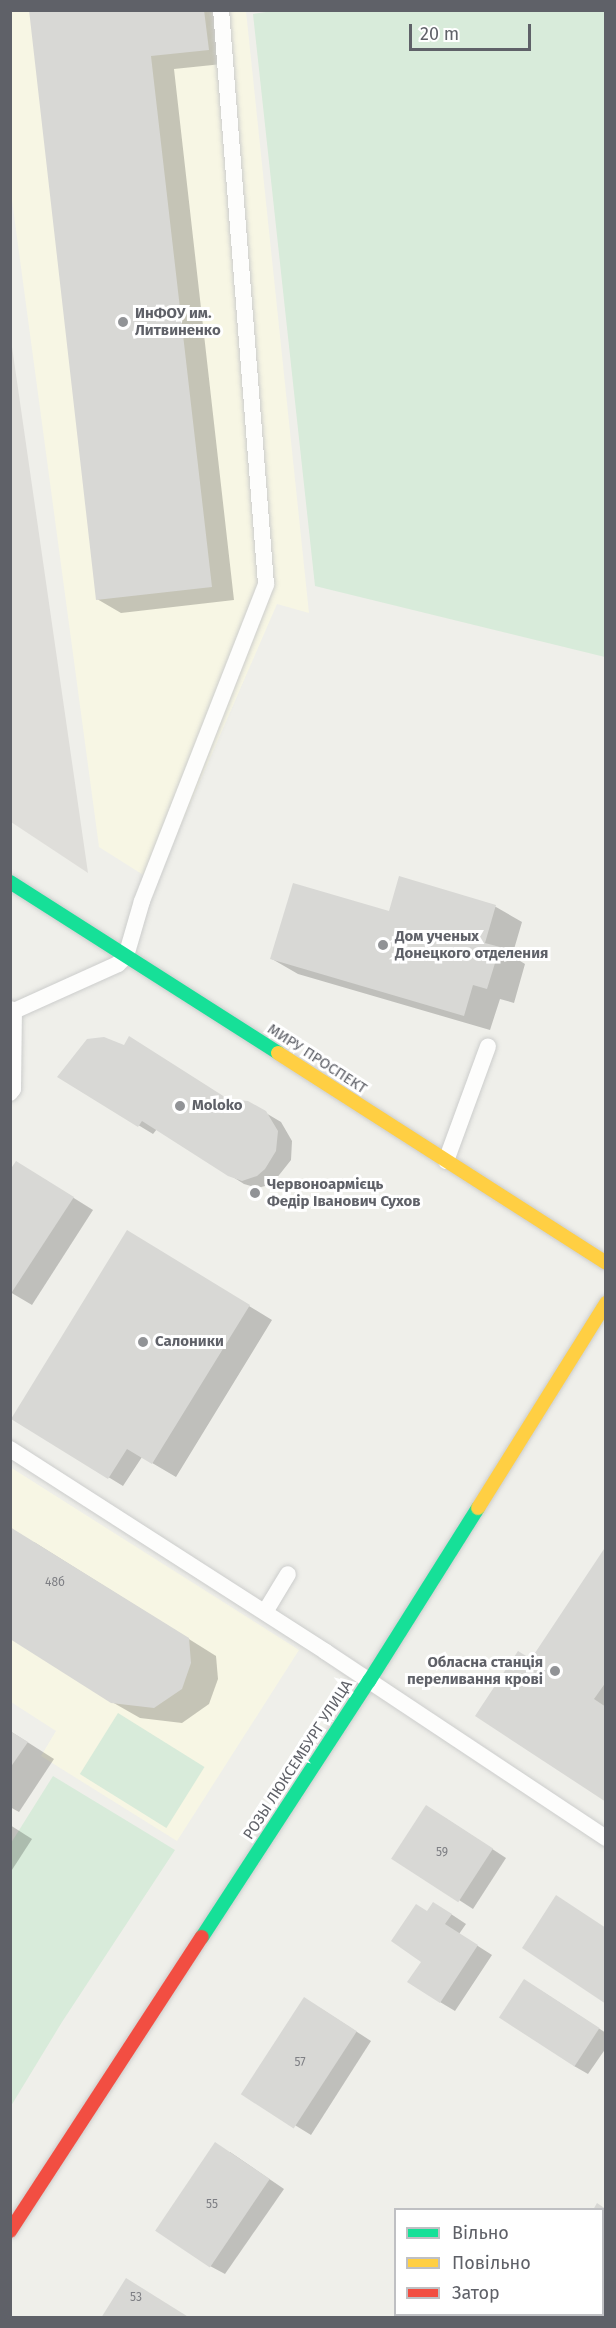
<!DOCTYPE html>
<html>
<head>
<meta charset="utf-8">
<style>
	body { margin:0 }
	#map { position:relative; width:616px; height:2328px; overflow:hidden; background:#efefea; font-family:"Fira Sans",sans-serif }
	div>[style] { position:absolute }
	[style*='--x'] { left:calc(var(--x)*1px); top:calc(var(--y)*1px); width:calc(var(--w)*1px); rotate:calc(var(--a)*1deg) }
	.commercial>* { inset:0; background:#f7f6e4 }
	.industrial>* { inset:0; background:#dfdeda }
	.green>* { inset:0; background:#d8ebda; transform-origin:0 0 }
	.shadow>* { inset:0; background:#0003 }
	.building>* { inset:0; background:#d8d8d5; transform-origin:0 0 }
	.roads { filter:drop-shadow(0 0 2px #cccdcc) drop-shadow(0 0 2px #cccdcc) }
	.lane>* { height:16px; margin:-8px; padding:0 8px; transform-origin:8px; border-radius:8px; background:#fdfdfc }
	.fast>* { height:14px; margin:-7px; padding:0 7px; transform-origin:7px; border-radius:7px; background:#16e098 }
	.slow>* { height:14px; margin:-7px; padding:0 7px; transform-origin:7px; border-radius:7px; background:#ffcf43 }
	.jam>* { height:14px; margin:-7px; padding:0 7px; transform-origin:7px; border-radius:7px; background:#f24e42 }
	.dots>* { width:16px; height:16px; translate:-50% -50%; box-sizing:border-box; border:3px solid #fff; border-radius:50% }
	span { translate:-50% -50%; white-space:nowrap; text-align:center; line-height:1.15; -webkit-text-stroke:6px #fff; paint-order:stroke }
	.number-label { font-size:12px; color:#7e7f84 }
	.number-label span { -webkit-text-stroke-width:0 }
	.poi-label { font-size:15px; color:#5f6168; font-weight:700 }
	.left { translate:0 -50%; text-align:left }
	.right { translate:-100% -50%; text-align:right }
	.street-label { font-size:15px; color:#5f6168 }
	.frame { position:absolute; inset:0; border:12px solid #5f6168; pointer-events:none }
	.legend { position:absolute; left:394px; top:2208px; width:210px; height:108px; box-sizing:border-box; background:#fff; border:2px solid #bfc0c3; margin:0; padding:8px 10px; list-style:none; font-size:18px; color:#5f6168 }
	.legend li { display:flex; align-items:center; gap:12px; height:30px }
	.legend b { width:30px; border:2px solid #bfc0c3 }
	.scale { position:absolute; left:409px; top:24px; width:122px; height:27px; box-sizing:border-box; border:3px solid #5f6168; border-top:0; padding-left:8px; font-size:18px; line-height:21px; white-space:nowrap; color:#5f6168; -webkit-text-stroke:4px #fff; paint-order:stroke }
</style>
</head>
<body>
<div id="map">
	<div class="commercial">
		<div style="clip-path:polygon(10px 11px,246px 11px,309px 613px,277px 604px,156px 883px,99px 847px,11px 193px)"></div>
		<div style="clip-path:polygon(10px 1467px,299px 1650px,177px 1841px,41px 1756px,56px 1731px,11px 1702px)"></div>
	</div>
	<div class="industrial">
		<div style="clip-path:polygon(11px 340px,88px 873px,11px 822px)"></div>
	</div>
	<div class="green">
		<div style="clip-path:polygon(273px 11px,605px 11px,605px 657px,315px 586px,253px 14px)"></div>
		<div style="left:118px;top:1713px;width:102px;height:72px;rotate:32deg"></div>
		<div style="clip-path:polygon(53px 1776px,175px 1850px,62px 2022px,11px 2106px,11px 1843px)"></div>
	</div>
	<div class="shadow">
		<div style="clip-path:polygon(30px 10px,226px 10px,232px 63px,174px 69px,234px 600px,121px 613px,97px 599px)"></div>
		<div style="clip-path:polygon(400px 878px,496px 907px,522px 922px,512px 956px,525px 964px,514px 1003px,500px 999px,490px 1030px,298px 974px,272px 959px,390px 913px)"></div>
		<div style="clip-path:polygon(59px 1077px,247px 1102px,281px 1122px,292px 1141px,291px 1160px,272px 1184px,258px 1188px,244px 1184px,157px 1129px,153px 1134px)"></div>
		<div style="clip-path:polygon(37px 1175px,93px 1210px,32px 1305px,10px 1292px)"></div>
		<div style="clip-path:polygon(150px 1246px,272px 1320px,176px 1477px,142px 1457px,123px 1486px,13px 1419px)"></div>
		<div style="clip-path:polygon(34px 1542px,216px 1656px,218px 1679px,209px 1704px,182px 1723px,140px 1718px,112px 1702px)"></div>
		<div style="clip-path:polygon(606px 1548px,606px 1800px,532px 1661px)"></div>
		<div style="clip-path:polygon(10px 1731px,54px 1759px,19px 1812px,10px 1807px)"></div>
		<div style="clip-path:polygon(442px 1816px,506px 1858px,473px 1909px,459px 1900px)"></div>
		<div style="clip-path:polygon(10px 1825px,32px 1839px,10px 1873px)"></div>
		<div style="clip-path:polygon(448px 1912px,466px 1924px,459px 1934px,492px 1955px,455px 2011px,440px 2002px,423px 1961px,428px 1913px)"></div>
		<div style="clip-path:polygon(540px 1990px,606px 2033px,606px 2048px,588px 2074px,574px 2066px)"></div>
		<div style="clip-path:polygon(320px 2008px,371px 2041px,311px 2135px,244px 2094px)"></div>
		<div style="clip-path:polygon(230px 2152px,284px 2189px,225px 2274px,210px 2266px)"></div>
		<div style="clip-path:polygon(526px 2314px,530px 2314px,536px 2318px,524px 2318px)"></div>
	</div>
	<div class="building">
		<div style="clip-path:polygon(29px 10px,204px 10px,209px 50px,151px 56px,212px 587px,96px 600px)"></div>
		<div style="clip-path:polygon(399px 876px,496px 905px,485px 943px,500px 947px,487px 989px,473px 985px,464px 1016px,270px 959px,293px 883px,389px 911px)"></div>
		<div style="clip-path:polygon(129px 1036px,228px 1099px,248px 1101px,266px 1111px,278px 1131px,276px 1151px,265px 1169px,257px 1176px,242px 1181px,228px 1176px,142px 1121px,138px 1127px,57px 1077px,87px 1039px,104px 1037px,124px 1045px)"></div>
		<div style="clip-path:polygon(16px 1161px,74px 1197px,10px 1295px,10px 1170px)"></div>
		<div style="clip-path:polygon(127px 1230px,250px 1305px,152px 1464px,127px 1449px,108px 1479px,11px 1419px)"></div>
		<div style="clip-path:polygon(10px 1527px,189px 1638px,191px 1663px,182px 1689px,154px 1708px,111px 1703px,10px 1639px)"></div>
		<div style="clip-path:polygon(606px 1546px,606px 1682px,594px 1699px,606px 1707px,606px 1802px,475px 1716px,518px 1651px,531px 1659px)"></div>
		<div style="clip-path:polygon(10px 1731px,28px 1742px,10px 1768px)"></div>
		<div style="left:426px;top:1805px;width:80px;height:64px;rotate:33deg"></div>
		<div style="clip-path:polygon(556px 1895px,606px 1928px,606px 2004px,522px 1948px)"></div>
		<div style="clip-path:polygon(433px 1902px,452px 1914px,445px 1924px,478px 1945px,440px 2003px,407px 1982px,421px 1962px,391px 1941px,416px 1904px,427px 1911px)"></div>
		<div style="left:524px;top:1979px;width:90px;height:46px;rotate:33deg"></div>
		<div style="left:304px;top:1997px;width:63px;height:116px;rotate:33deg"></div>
		<div style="left:215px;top:2142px;width:66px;height:107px;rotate:34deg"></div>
		<div style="clip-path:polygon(597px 2203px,606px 2209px,606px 2297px,602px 2295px,602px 2210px,593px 2210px)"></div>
		<div style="clip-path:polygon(126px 2278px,190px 2318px,101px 2318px)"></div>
	</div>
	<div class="roads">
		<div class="lane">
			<div style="--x:10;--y:1009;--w:4;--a:27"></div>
			<div style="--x:14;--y:1011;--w:114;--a:-24.3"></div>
			<div style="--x:118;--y:964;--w:11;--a:-45"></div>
			<div style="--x:126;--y:956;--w:57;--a:-73.8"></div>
			<div style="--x:142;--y:901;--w:340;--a:-68.6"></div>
			<div style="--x:266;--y:584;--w:576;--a:-94.48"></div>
			<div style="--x:10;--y:1093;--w:5;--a:-53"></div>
			<div style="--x:13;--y:1089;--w:78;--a:-89.3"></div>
			<div style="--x:446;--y:1161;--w:122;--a:-69.9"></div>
			<div style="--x:10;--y:1449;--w:376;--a:32.7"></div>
			<div style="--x:326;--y:1652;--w:336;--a:33.6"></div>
			<div style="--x:265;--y:1612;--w:44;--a:-58.8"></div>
		</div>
		<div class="fast">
			<div style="--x:10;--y:882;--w:318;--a:32.5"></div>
			<div style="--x:202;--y:1937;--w:306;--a:-56.9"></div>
			<div style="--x:369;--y:1681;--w:204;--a:-57.8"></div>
		</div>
		<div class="slow">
			<div style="--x:278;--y:1053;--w:389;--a:32.6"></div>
			<div style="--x:478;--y:1508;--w:242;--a:-58"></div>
		</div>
		<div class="jam">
			<div style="--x:10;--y:2231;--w:351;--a:-56.9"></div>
		</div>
	</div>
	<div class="dots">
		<div style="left:123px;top:322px;background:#919396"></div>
		<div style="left:383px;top:945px;background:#919396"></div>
		<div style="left:180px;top:1106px;background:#919396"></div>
		<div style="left:255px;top:1193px;background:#919396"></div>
		<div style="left:143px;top:1342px;background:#919396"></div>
		<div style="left:555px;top:1671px;background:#919396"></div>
	</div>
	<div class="number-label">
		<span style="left:55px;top:1583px">48б</span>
		<span style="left:442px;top:1853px">59</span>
		<span style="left:300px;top:2063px">57</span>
		<span style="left:212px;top:2205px">55</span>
		<span style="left:136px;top:2298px">53</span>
	</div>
	<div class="poi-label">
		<span class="left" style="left:135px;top:322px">ИнФОУ им.<br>Литвиненко</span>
		<span class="left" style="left:395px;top:945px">Дом ученых<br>Донецкого отделения</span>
		<span class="left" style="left:192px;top:1106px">Moloko</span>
		<span class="left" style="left:267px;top:1193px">Червоноармієць<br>Федір Іванович Сухов</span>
		<span class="left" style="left:155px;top:1342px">Салоники</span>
		<span class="right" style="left:543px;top:1671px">Обласна станція<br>переливання крові</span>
	</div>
	<div class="street-label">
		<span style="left:317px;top:1059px;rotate:33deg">МИРУ ПРОСПЕКТ</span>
		<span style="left:298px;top:1760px;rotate:-57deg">РОЗЫ ЛЮКСЕМБУРГ УЛИЦА</span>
	</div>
	<div class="frame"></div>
	<ul class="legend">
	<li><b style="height:8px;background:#16e098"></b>Вільно</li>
	<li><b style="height:8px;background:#ffcf43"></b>Повільно</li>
	<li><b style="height:8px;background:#f24e42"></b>Затор</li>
	</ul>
	<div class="scale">20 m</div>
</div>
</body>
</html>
